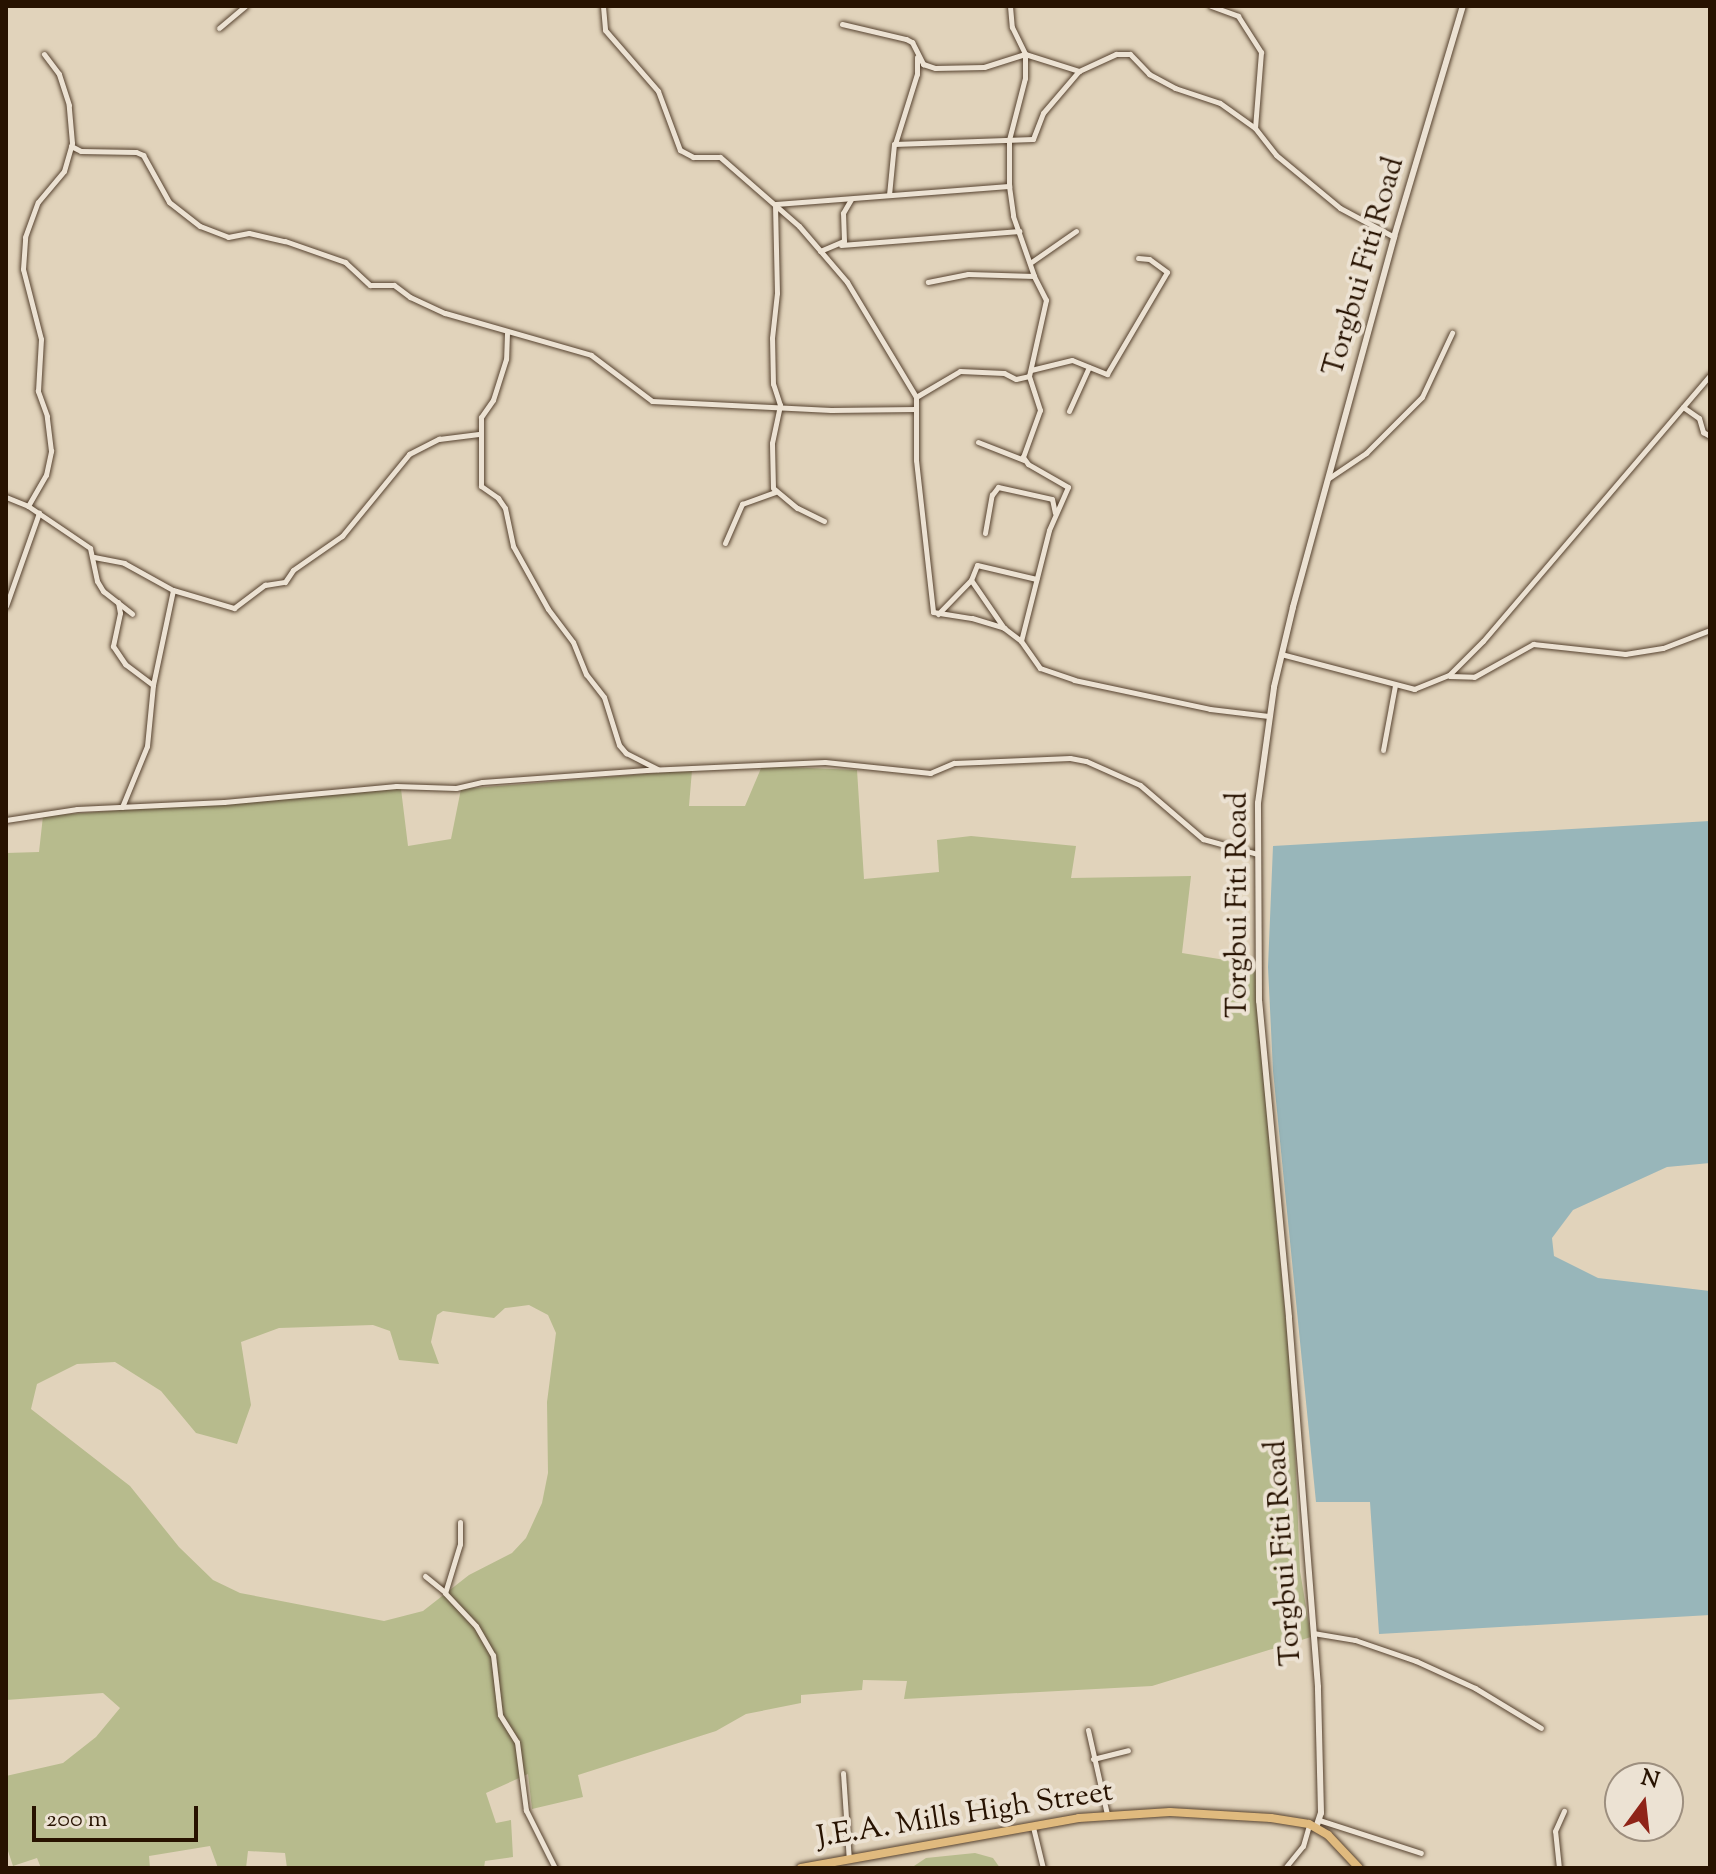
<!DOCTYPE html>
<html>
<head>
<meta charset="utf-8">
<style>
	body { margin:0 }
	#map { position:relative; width:1716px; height:1874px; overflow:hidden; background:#e1d3bb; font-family:"Sorts Mill Goudy",serif }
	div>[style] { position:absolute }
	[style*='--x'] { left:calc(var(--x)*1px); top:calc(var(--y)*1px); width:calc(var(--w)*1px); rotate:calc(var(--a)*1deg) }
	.green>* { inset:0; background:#b7bb8d }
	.water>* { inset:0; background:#98b6ba }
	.roads { filter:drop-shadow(0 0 2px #56422f) drop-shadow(0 0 2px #56422f) }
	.minor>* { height:5px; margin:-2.5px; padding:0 2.5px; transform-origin:2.5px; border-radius:2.5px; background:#ece2d3 }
	.tertiary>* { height:6px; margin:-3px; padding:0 3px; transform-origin:3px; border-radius:3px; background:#ece2d3 }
	.trunk>* { height:8px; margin:-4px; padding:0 4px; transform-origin:4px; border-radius:4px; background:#e0ba7e }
	span { translate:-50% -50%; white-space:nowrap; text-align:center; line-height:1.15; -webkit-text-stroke:8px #ece2d3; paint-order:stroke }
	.street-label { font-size:30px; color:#271200 }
	.frame { position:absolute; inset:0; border:8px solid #271200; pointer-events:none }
	.north { position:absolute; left:1604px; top:1762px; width:80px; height:80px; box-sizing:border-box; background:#ece2d3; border:2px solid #9d8f7f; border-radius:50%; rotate:15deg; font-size:22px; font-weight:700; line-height:32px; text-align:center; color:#271200 }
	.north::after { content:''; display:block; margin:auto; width:28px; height:36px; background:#8f2418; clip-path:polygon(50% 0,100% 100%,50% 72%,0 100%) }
	.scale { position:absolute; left:32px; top:1806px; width:166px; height:36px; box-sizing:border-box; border:4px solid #271200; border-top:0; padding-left:10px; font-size:24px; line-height:28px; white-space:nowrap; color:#271200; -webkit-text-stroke:6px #ece2d3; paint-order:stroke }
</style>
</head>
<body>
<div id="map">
	<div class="green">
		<div style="clip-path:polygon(evenodd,762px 766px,857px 770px,864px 879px,939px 872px,937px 840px,971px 836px,1076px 846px,1071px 878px,1191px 876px,1182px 953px,1256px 965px,1262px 1061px,1293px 1400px,1300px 1571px,1311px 1637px,1152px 1686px,904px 1699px,907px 1681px,863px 1680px,862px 1690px,801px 1695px,801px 1703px,746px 1714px,716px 1731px,578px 1775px,583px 1797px,532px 1809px,528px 1774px,486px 1793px,496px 1823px,511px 1820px,513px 1857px,485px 1861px,484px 1868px,287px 1868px,285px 1853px,248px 1851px,246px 1868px,218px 1868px,210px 1846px,149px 1856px,150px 1868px,41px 1868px,37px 1858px,13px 1866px,6px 1845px,6px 1776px,63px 1763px,96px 1737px,120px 1708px,103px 1693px,6px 1700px,6px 853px,39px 852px,43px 816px,401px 789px,408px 846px,451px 839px,461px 789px,692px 770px,689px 806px,745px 806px,762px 766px,529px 1305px,548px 1315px,556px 1333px,547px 1402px,548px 1473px,542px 1503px,526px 1538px,512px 1553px,469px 1575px,423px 1611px,384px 1621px,240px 1593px,213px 1580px,179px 1547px,130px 1486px,31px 1409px,37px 1384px,77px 1364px,115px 1362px,161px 1391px,196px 1433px,237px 1444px,251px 1405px,241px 1342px,279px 1328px,373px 1325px,390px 1331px,399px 1360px,439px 1364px,431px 1342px,437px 1315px,443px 1311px,494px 1318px,505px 1308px,529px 1305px)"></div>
		<div style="clip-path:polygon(975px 1853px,993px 1858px,1000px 1868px,911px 1868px,926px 1858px)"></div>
	</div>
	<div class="water">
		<div style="clip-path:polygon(1710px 821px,1710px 1163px,1667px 1167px,1573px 1210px,1552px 1238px,1554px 1256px,1598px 1278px,1710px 1291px,1710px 1615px,1379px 1634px,1370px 1502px,1316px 1502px,1273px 1071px,1268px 967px,1273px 846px)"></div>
	</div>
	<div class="roads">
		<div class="minor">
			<div style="--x:603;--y:6;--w:24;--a:85"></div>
			<div style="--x:605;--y:30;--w:81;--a:49"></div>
			<div style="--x:658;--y:91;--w:63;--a:69.6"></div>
			<div style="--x:680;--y:150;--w:15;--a:28"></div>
			<div style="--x:693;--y:157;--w:27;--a:0"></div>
			<div style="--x:720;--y:157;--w:105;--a:41.1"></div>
			<div style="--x:799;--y:226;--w:74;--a:49.4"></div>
			<div style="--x:847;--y:282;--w:134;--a:59"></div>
			<div style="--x:916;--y:397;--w:63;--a:90"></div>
			<div style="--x:916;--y:460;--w:153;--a:83.6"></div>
			<div style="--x:933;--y:612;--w:39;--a:9"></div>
			<div style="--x:972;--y:618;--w:34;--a:17"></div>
			<div style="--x:1004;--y:628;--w:21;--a:37"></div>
			<div style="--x:1021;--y:641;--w:33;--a:55"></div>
			<div style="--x:1040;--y:668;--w:36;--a:19"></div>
			<div style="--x:1074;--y:680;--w:139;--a:12"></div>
			<div style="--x:1210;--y:709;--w:59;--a:6.8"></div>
			<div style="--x:1010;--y:6;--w:21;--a:85"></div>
			<div style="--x:1012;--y:27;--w:30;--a:64"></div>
			<div style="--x:1025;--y:54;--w:57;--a:17.5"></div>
			<div style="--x:1079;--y:71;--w:41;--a:-24.7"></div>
			<div style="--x:1116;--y:54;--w:14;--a:0"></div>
			<div style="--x:1130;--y:54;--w:28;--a:46"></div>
			<div style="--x:1149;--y:74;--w:30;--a:28"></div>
			<div style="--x:1175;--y:88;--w:47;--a:18.4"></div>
			<div style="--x:1220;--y:103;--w:43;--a:35.5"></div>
			<div style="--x:1211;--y:6;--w:29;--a:20"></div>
			<div style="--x:1238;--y:16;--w:43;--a:57.4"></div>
			<div style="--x:1261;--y:52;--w:76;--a:94.5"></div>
			<div style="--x:1255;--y:128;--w:34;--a:52"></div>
			<div style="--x:1276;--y:155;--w:83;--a:39.6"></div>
			<div style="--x:1340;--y:208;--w:61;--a:28.2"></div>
			<div style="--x:842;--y:24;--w:66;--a:13.2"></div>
			<div style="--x:906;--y:39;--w:7;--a:27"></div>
			<div style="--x:912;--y:42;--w:25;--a:63"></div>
			<div style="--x:923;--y:64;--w:13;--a:18"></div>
			<div style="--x:935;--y:68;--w:49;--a:-1.2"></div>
			<div style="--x:984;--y:67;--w:43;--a:-17.6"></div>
			<div style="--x:1025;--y:54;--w:24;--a:90"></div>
			<div style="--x:1025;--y:78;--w:64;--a:104.5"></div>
			<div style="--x:1009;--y:140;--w:46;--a:90"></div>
			<div style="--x:1009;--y:186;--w:30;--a:82"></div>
			<div style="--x:1013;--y:216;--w:64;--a:70.7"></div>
			<div style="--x:1034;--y:276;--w:66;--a:-178.3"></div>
			<div style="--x:968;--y:274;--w:41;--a:168.7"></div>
			<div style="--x:219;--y:28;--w:34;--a:-40"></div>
			<div style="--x:895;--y:144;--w:73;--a:-72.6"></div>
			<div style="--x:917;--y:74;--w:17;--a:-90"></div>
			<div style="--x:71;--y:146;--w:11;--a:27"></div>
			<div style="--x:81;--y:151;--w:55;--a:1"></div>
			<div style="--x:136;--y:152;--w:8;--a:23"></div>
			<div style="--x:143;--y:155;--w:54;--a:61"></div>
			<div style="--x:169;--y:202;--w:39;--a:38"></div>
			<div style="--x:200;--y:226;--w:30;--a:21"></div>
			<div style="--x:228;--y:237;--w:21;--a:-11"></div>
			<div style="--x:249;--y:233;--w:37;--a:13"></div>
			<div style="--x:285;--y:241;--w:64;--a:19.3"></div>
			<div style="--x:345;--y:262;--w:34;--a:43"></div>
			<div style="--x:370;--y:285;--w:24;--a:0"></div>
			<div style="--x:394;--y:285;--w:20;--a:37"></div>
			<div style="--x:410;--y:297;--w:38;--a:25"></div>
			<div style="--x:445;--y:313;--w:152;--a:16"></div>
			<div style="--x:591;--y:355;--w:76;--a:37"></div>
			<div style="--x:652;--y:401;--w:179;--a:2.9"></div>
			<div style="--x:831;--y:410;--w:85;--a:-0.7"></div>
			<div style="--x:889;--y:195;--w:51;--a:-84.4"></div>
			<div style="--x:894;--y:144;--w:139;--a:-2.1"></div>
			<div style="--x:1033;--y:139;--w:28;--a:-69"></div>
			<div style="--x:1043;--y:113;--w:55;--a:-49.4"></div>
			<div style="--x:841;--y:245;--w:179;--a:-4.5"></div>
			<div style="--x:820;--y:251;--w:26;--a:-23"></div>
			<div style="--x:844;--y:241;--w:28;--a:-92"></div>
			<div style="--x:843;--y:213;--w:16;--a:-60"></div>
			<div style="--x:1030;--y:263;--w:56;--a:-34.8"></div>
			<div style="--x:507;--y:333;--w:26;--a:92"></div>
			<div style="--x:506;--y:359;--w:43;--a:107.6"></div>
			<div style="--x:493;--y:400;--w:21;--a:125"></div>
			<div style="--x:481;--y:417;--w:69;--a:90"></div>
			<div style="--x:481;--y:486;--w:21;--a:35"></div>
			<div style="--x:498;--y:498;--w:12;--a:55"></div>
			<div style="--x:505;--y:508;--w:39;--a:78"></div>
			<div style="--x:513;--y:546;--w:72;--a:60.9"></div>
			<div style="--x:548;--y:609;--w:41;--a:52.9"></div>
			<div style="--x:573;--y:642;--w:35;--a:68"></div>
			<div style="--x:586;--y:674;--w:29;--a:52"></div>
			<div style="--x:604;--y:697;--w:50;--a:72.6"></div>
			<div style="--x:619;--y:745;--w:11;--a:49"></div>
			<div style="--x:626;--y:753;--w:35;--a:27"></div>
			<div style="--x:1031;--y:370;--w:42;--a:-13.7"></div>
			<div style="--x:1072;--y:360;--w:38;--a:22"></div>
			<div style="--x:1107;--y:374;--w:118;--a:-59.5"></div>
			<div style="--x:1167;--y:272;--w:22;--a:-144"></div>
			<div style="--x:1149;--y:259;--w:11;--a:-175"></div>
			<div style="--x:916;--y:397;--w:51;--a:-30.6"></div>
			<div style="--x:960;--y:371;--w:44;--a:2.6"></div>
			<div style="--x:1004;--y:373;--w:13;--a:27"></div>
			<div style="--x:1016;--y:379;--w:13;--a:-13"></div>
			<div style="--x:1029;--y:376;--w:78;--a:-77.4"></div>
			<div style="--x:1046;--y:300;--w:27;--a:-117"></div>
			<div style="--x:1683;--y:407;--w:19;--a:35"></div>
			<div style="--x:1699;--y:418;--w:15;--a:74"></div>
			<div style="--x:1703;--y:432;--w:8;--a:30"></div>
			<div style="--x:1069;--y:411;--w:48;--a:-65.6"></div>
			<div style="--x:978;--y:442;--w:49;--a:21.4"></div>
			<div style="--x:1329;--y:478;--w:45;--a:-34"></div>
			<div style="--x:1366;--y:453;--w:79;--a:-45"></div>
			<div style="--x:1422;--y:397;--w:71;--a:-64.9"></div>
			<div style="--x:6;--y:497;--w:24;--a:22"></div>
			<div style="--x:28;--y:506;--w:75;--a:34.1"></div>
			<div style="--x:90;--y:548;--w:34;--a:78"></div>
			<div style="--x:97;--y:581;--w:12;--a:59"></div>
			<div style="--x:103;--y:591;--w:37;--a:38"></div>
			<div style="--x:28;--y:506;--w:36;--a:-60"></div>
			<div style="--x:46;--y:475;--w:25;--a:-78"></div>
			<div style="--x:51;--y:451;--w:35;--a:-97"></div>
			<div style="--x:47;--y:416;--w:27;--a:-110"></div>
			<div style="--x:38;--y:391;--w:52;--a:-86.7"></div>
			<div style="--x:41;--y:339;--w:72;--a:-104.4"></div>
			<div style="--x:23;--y:269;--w:32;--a:-86"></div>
			<div style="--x:25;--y:237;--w:37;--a:-70"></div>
			<div style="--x:38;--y:202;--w:40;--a:-50"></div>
			<div style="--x:64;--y:171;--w:29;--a:-74"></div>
			<div style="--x:72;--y:143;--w:38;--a:-95"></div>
			<div style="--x:69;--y:105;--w:33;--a:-108"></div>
			<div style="--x:59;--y:74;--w:25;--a:-127"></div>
			<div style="--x:824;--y:521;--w:30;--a:-154"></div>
			<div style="--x:797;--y:508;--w:31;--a:-140"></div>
			<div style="--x:773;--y:488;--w:45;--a:-91.3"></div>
			<div style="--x:772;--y:443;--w:39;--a:-78"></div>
			<div style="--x:780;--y:405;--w:22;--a:-108"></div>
			<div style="--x:773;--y:384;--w:46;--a:-91.2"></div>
			<div style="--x:772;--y:338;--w:45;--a:-83.7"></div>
			<div style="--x:777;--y:293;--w:89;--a:-91.3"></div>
			<div style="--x:775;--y:204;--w:235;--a:-4.4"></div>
			<div style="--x:985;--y:533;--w:39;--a:-80"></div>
			<div style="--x:992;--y:495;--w:10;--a:-53"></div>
			<div style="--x:998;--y:487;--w:55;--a:12.5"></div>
			<div style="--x:1052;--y:499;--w:14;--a:78"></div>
			<div style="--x:725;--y:543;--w:43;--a:-66.4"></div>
			<div style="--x:742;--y:504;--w:35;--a:-20"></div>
			<div style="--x:94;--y:557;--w:31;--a:11"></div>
			<div style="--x:124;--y:563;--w:56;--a:28.9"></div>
			<div style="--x:173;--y:590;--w:64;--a:16.4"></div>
			<div style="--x:234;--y:608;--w:39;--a:-37"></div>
			<div style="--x:265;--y:585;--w:20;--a:-9"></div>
			<div style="--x:285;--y:582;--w:14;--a:-56"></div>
			<div style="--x:293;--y:570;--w:60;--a:-34.8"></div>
			<div style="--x:342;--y:536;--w:106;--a:-50.7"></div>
			<div style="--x:409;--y:454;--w:34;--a:-27"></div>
			<div style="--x:439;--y:439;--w:40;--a:-7.1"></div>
			<div style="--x:971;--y:580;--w:58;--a:55.5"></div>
			<div style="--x:118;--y:602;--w:11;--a:80"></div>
			<div style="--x:120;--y:613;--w:34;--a:102"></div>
			<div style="--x:113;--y:646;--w:22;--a:56"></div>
			<div style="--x:125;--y:664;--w:35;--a:37"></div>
			<div style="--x:6;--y:606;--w:99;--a:-70.5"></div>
			<div style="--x:938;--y:614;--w:47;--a:-45.9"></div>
			<div style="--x:971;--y:580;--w:16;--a:-68"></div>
			<div style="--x:977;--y:565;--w:61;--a:13.3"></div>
			<div style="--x:1021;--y:641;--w:114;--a:-75.8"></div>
			<div style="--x:1049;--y:530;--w:47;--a:-66.2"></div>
			<div style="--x:1068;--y:487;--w:46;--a:-150.1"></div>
			<div style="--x:1028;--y:464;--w:9;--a:-126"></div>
			<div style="--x:1023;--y:457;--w:50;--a:-70.1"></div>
			<div style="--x:1040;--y:410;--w:36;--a:-108"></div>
			<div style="--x:1281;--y:654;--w:138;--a:14.7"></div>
			<div style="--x:1414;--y:689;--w:38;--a:-22"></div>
			<div style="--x:1449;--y:675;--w:48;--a:-45"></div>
			<div style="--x:1483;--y:641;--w:350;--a:-49.5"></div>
			<div style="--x:1450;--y:676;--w:24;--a:2"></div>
			<div style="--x:1474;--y:677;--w:68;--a:-29.2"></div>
			<div style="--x:1533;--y:644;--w:93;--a:6.2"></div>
			<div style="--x:1625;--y:654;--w:38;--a:-9"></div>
			<div style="--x:1663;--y:648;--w:50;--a:-21"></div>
			<div style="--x:1383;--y:750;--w:66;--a:-79.5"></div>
			<div style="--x:122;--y:807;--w:66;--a:-67.7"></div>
			<div style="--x:147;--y:746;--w:61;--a:-84.4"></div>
			<div style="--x:153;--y:685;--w:97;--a:-78.1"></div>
			<div style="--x:6;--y:820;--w:72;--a:-8.8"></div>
			<div style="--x:77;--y:809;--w:147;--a:-2.7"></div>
			<div style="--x:224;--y:802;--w:173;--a:-5.3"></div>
			<div style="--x:396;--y:786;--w:60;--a:1.9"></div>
			<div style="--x:456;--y:788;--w:27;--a:-13"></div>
			<div style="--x:482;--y:782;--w:165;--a:-4.2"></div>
			<div style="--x:647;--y:770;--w:178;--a:-2.6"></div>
			<div style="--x:825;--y:762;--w:106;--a:6"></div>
			<div style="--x:930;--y:773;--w:26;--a:-23"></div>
			<div style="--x:954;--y:763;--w:116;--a:-2.5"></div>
			<div style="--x:1070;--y:758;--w:16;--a:11"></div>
			<div style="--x:1086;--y:761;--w:59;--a:24"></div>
			<div style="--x:1140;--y:785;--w:83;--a:40.6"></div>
			<div style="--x:1203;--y:839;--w:56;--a:15.5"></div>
			<div style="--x:460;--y:1522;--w:22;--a:90"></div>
			<div style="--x:460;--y:1544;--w:51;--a:107"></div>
			<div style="--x:445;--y:1593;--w:45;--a:46.8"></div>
			<div style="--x:476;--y:1626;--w:34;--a:60"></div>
			<div style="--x:493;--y:1655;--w:60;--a:83.3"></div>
			<div style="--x:500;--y:1715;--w:32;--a:58"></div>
			<div style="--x:517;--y:1742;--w:69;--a:82.5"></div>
			<div style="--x:526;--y:1810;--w:65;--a:63.4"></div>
			<div style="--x:425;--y:1576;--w:26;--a:39"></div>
			<div style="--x:1313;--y:1633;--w:43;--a:9.5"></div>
			<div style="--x:1355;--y:1640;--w:65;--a:19"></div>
			<div style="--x:1416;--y:1661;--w:65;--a:24.6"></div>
			<div style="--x:1475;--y:1688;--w:77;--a:31.2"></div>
			<div style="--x:1088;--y:1730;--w:86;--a:77.3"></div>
			<div style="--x:1093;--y:1759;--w:36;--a:-14"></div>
			<div style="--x:843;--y:1773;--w:87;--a:86.1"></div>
			<div style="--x:1319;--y:1820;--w:107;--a:17.9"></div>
			<div style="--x:1033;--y:1827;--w:42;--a:76.3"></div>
			<div style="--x:1285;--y:1868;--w:28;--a:-51"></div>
			<div style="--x:1303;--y:1846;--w:22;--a:-74"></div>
			<div style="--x:1559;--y:1868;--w:37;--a:-96"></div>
			<div style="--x:1555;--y:1831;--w:22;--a:-66"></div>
		</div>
		<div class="tertiary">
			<div style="--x:1316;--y:1828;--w:16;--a:-72"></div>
			<div style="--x:1321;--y:1813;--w:126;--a:-91.4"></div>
			<div style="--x:1318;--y:1687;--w:371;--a:-94.5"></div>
			<div style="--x:1289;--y:1317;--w:317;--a:-95.4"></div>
			<div style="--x:1259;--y:1001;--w:198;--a:-90.3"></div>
			<div style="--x:1258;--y:803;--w:117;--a:-82.1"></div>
			<div style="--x:1274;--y:687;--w:82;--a:-76.6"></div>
			<div style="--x:1293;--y:607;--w:384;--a:-74.7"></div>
			<div style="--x:1394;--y:237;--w:241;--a:-73.4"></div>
		</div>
		<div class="trunk">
			<div style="--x:801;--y:1868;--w:282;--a:-10.2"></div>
			<div style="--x:1079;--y:1818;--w:91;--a:-3.8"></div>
			<div style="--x:1170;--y:1812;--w:101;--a:3.4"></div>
			<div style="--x:1271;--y:1818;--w:38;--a:9"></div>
			<div style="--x:1309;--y:1824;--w:22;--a:30"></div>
			<div style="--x:1328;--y:1835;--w:45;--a:46.8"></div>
		</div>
	</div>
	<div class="street-label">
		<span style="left:1365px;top:267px;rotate:-74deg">Torgbui Fiti Road</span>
		<span style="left:1239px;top:905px;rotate:-90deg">Torgbui Fiti Road</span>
		<span style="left:1285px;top:1553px;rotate:-94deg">Torgbui Fiti Road</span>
		<span style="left:965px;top:1816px;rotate:-9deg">J.E.A. Mills High Street</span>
	</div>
	<div class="frame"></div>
	<div class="north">N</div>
	<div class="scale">200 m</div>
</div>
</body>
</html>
